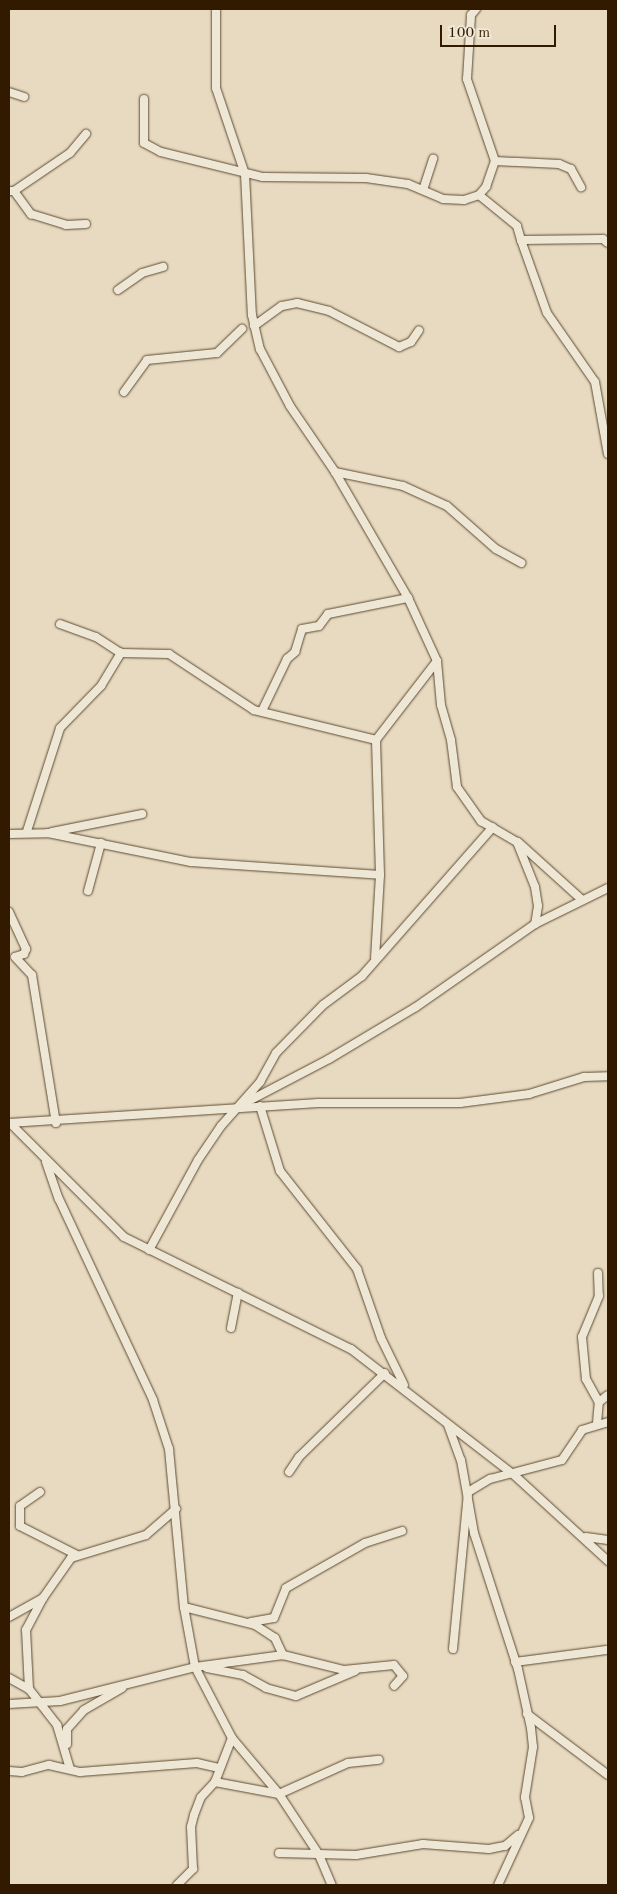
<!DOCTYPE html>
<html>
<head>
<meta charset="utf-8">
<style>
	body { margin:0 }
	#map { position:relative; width:617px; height:1894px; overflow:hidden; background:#e7dac0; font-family:"Old Standard TT",serif }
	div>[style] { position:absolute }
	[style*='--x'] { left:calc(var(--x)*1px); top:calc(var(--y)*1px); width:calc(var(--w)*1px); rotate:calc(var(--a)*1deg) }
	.roads { filter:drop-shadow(0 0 1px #5e4a30) drop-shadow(0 0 1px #5e4a30) }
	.street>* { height:8px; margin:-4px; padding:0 4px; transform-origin:4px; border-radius:4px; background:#efe7d6 }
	span { translate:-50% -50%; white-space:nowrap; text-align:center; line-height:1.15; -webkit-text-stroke:4px #efe7d6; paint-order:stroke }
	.frame { position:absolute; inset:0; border:10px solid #311a00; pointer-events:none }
	.scale { position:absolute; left:440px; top:25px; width:116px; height:22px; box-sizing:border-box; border:2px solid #311a00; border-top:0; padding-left:6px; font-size:15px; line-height:18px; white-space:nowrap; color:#311a00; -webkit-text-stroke:4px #efe7d6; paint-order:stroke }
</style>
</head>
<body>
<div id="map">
	<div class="roads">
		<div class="street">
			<div style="--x:216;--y:9;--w:79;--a:90"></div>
			<div style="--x:216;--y:88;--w:91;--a:71.4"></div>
			<div style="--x:245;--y:174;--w:141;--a:87.2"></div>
			<div style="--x:252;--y:315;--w:35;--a:77"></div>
			<div style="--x:260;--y:349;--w:64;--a:62.2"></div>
			<div style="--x:290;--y:406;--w:80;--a:55.7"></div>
			<div style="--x:335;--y:472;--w:146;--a:59.9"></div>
			<div style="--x:408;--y:598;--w:69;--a:65.3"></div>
			<div style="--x:437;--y:661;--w:100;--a:127.7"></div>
			<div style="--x:376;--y:740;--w:135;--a:88.3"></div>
			<div style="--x:380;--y:875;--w:83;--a:93.4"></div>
			<div style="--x:9;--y:92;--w:16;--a:18"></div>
			<div style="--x:144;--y:99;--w:44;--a:90"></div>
			<div style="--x:144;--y:143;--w:19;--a:28"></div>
			<div style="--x:161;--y:152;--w:105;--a:13.8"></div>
			<div style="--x:263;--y:177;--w:103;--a:0.6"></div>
			<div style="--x:366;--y:178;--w:42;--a:8.1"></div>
			<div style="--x:408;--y:184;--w:38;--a:23"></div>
			<div style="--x:443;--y:199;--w:21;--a:3"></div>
			<div style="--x:464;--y:200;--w:16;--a:-18"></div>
			<div style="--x:479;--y:195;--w:11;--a:-49"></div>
			<div style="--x:486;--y:187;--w:28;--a:-71"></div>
			<div style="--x:495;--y:161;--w:87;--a:-108.9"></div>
			<div style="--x:467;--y:79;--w:64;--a:-86.4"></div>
			<div style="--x:471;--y:15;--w:8;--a:-50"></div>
			<div style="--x:495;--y:161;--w:64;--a:2.7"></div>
			<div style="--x:559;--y:164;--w:13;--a:23"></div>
			<div style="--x:571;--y:169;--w:21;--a:61"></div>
			<div style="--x:423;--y:190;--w:33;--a:-72"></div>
			<div style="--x:9;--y:191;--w:5;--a:0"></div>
			<div style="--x:14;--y:191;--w:29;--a:54"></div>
			<div style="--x:31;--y:214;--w:37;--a:17"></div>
			<div style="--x:66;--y:225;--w:20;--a:-3"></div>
			<div style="--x:14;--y:191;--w:68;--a:-34.2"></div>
			<div style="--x:70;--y:153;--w:25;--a:-50"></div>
			<div style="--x:479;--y:195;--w:49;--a:39.2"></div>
			<div style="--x:517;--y:226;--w:15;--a:74"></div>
			<div style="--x:521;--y:240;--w:82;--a:-0.7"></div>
			<div style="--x:603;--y:239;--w:6;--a:39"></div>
			<div style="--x:521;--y:240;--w:77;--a:70.4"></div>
			<div style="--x:547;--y:313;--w:84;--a:55.2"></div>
			<div style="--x:595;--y:382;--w:73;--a:79.8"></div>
			<div style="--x:118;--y:290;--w:29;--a:-35"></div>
			<div style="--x:142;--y:273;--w:22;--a:-16"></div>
			<div style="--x:254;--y:326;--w:34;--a:-36"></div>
			<div style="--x:282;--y:306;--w:15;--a:-11"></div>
			<div style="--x:297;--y:303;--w:33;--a:14"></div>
			<div style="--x:329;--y:311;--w:79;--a:27.2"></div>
			<div style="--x:399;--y:347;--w:13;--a:-23"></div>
			<div style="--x:411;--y:342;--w:14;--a:-56"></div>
			<div style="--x:124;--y:392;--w:39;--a:-54"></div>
			<div style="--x:147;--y:360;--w:70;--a:-5.7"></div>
			<div style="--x:217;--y:353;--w:35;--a:-44"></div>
			<div style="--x:335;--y:472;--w:69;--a:11.6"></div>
			<div style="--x:403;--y:486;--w:48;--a:24.4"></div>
			<div style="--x:447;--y:506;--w:65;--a:41.3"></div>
			<div style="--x:496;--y:549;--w:29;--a:29"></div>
			<div style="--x:60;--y:624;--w:38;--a:20"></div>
			<div style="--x:96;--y:637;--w:30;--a:33"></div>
			<div style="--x:437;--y:661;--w:44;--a:84.8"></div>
			<div style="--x:441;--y:705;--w:36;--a:74"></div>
			<div style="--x:451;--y:740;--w:47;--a:82.7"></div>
			<div style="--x:457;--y:787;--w:42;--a:54.8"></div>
			<div style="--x:481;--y:821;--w:42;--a:30.3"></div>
			<div style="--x:517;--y:842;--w:48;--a:68.2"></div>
			<div style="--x:535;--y:887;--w:19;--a:81"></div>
			<div style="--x:538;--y:906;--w:18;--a:99"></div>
			<div style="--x:262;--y:711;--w:58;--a:-64.3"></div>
			<div style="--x:287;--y:659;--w:11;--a:-41"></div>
			<div style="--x:295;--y:652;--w:24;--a:-73"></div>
			<div style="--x:302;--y:629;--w:17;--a:-10"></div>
			<div style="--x:319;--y:626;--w:15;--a:-53"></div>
			<div style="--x:328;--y:614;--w:82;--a:-11.3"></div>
			<div style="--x:27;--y:831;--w:108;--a:-72.2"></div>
			<div style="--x:60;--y:728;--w:59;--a:-45.7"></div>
			<div style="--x:101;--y:686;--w:39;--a:-59"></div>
			<div style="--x:121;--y:653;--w:48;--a:1.2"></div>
			<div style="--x:169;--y:654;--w:102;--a:33.4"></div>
			<div style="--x:254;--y:710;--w:126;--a:13.8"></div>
			<div style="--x:52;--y:832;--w:92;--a:-11.3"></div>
			<div style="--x:9;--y:834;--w:39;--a:-1"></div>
			<div style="--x:48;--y:833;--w:146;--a:11.5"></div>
			<div style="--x:191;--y:862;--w:189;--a:3.9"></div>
			<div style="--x:518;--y:842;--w:85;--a:42.1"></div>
			<div style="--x:88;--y:891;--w:50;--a:-74.8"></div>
			<div style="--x:9;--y:912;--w:41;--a:65.3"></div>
			<div style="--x:26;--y:949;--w:5;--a:112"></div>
			<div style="--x:24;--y:954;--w:9;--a:162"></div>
			<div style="--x:15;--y:957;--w:25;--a:47"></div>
			<div style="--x:32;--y:975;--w:150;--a:80.8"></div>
			<div style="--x:243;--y:1104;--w:97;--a:-27.6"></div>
			<div style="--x:329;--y:1059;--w:101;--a:-30.9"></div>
			<div style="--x:416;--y:1007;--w:145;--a:-34.9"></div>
			<div style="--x:535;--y:924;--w:81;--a:-26.3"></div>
			<div style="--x:260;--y:1106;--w:68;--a:72.9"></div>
			<div style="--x:280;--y:1171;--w:125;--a:51.8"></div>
			<div style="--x:357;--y:1269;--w:73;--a:70.8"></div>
			<div style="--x:381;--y:1338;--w:52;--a:63.9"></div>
			<div style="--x:9;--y:1123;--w:310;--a:-3.7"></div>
			<div style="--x:318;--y:1103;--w:142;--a:0"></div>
			<div style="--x:460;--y:1103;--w:70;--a:-7.4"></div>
			<div style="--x:529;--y:1094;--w:58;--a:-17.2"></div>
			<div style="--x:584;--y:1077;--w:24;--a:-2"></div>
			<div style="--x:10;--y:1123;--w:161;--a:45"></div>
			<div style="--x:124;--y:1237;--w:253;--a:26.3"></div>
			<div style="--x:351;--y:1349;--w:205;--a:37.7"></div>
			<div style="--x:513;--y:1474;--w:129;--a:42.5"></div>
			<div style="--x:46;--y:1162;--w:39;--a:71"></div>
			<div style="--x:59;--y:1199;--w:222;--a:64.9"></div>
			<div style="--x:153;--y:1400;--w:52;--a:71.9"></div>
			<div style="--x:169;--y:1449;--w:159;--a:84.6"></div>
			<div style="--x:184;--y:1607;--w:73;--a:14.2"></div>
			<div style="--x:255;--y:1625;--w:24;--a:33"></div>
			<div style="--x:275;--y:1638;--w:19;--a:65"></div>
			<div style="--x:149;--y:1250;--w:102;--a:-61.4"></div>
			<div style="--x:198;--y:1160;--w:41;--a:-55.9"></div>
			<div style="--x:221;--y:1126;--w:59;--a:-48.4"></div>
			<div style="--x:260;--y:1082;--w:33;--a:-61"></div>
			<div style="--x:276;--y:1053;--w:67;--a:-45.6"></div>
			<div style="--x:323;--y:1005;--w:49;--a:-36.6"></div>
			<div style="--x:362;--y:976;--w:198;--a:-48.7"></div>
			<div style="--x:598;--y:1273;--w:23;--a:88"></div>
			<div style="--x:599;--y:1296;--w:44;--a:112.5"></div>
			<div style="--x:582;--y:1337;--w:42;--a:84.6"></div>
			<div style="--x:586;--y:1379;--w:26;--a:61"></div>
			<div style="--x:231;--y:1328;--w:36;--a:-79"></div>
			<div style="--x:597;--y:1423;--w:21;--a:-85"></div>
			<div style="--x:599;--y:1402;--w:11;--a:-38"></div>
			<div style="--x:448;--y:1425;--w:37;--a:70"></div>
			<div style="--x:461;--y:1460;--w:74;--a:79.9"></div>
			<div style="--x:474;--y:1533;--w:143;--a:72.1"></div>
			<div style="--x:518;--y:1669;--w:60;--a:77.6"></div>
			<div style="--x:531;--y:1728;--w:19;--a:84"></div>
			<div style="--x:533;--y:1747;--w:51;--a:99.1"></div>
			<div style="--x:525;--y:1797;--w:21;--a:79"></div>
			<div style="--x:529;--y:1818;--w:74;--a:114.8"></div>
			<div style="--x:289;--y:1472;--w:18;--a:-56"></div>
			<div style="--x:299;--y:1457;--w:120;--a:-44.3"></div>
			<div style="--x:40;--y:1492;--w:24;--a:145"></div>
			<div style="--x:20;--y:1506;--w:20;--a:90"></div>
			<div style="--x:20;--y:1526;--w:64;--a:27"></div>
			<div style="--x:586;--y:1537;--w:22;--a:8"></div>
			<div style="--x:184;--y:1607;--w:61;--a:79.6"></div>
			<div style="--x:195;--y:1667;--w:80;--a:62.5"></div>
			<div style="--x:232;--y:1738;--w:73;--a:50"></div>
			<div style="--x:279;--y:1794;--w:73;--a:56.7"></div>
			<div style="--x:319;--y:1855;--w:33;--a:67"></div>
			<div style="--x:9;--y:1617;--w:39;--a:-29"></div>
			<div style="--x:43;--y:1598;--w:49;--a:-55"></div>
			<div style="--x:71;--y:1558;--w:78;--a:-17"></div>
			<div style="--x:146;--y:1535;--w:40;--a:-41"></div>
			<div style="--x:251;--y:1622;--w:23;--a:-10"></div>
			<div style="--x:274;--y:1618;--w:32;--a:-68"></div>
			<div style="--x:286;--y:1588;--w:91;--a:-29.7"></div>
			<div style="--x:365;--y:1543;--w:39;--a:-18"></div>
			<div style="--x:453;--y:1649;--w:158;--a:-84.5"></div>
			<div style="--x:468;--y:1492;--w:26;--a:-31"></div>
			<div style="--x:490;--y:1479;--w:74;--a:-14.8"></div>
			<div style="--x:562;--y:1460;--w:36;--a:-56"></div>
			<div style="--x:582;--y:1430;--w:27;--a:-17"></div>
			<div style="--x:515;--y:1662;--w:92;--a:-7.5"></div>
			<div style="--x:207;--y:1668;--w:37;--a:11"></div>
			<div style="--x:243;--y:1675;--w:26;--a:29"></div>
			<div style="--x:266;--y:1688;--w:31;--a:15"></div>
			<div style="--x:296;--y:1696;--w:64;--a:-23"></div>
			<div style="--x:9;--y:1678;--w:23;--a:29"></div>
			<div style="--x:29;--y:1689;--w:46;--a:52.1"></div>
			<div style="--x:57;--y:1725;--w:46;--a:73.5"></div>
			<div style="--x:29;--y:1689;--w:59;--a:-92.9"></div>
			<div style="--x:26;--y:1630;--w:36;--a:-62"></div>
			<div style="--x:9;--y:1704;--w:51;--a:-3.4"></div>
			<div style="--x:60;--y:1701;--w:139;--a:-14.1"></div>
			<div style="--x:195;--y:1667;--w:89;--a:-7.8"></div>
			<div style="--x:283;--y:1655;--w:63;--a:13.8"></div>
			<div style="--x:344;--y:1670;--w:50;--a:-5.7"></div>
			<div style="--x:394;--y:1665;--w:14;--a:51"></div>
			<div style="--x:403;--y:1676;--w:13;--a:132"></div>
			<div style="--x:527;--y:1714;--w:101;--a:37"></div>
			<div style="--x:67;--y:1744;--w:15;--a:-90"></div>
			<div style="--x:67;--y:1729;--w:25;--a:-48"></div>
			<div style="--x:84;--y:1710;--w:44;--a:-30.1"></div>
			<div style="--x:9;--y:1771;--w:13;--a:4"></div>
			<div style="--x:22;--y:1772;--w:28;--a:-15"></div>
			<div style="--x:49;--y:1765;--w:32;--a:13"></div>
			<div style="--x:80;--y:1772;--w:117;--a:-4.4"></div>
			<div style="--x:197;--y:1763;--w:23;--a:13"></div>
			<div style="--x:215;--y:1782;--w:65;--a:10.6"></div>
			<div style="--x:279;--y:1794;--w:76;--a:-24.2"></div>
			<div style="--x:348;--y:1763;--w:31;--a:-6"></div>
			<div style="--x:279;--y:1853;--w:77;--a:1.5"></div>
			<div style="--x:356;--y:1855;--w:68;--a:-9.3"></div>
			<div style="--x:423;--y:1844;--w:66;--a:4.3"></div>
			<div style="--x:489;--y:1849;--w:16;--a:-11"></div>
			<div style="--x:505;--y:1846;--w:17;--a:-40"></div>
			<div style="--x:177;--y:1885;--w:23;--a:-45"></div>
			<div style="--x:193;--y:1869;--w:42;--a:-92.7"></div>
			<div style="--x:191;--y:1827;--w:12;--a:-76"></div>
			<div style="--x:194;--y:1815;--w:19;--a:-69"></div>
			<div style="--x:201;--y:1797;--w:21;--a:-47"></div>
			<div style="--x:215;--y:1782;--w:47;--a:-68.9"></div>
		</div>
	</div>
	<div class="frame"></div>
	<div class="scale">100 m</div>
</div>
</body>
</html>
